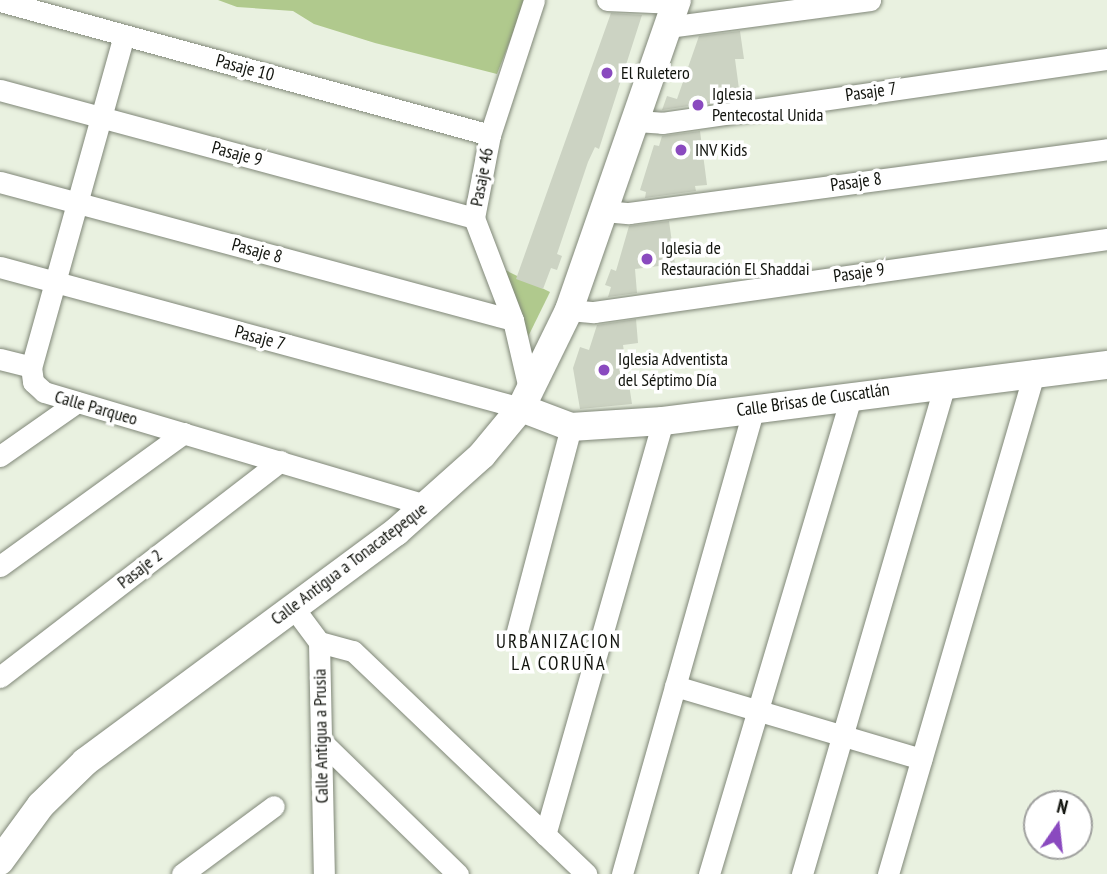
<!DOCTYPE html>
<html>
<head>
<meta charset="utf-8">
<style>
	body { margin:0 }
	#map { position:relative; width:1107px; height:874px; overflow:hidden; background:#e9f1e0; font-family:"PT Sans Narrow",sans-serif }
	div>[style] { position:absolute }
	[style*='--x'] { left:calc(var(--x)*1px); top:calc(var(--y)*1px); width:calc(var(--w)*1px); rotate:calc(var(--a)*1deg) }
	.green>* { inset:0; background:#b0c98d }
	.building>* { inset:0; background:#ccd3c3 }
	.roads { filter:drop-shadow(0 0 2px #808778) drop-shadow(0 0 2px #808778) }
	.street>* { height:21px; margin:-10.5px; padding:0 10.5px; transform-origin:10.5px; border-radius:10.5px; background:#fff }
	.secondary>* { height:28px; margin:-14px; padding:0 14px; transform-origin:14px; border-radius:14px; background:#fff }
	.dots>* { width:19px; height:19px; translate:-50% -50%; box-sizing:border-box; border:4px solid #fff; border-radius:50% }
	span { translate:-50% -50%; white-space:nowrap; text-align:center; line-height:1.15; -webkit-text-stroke:7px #fff; paint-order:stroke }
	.street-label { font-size:18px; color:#12140e }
	.poi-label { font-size:18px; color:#12140e }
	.left { translate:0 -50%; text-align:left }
	.neighbourhood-label { font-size:19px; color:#12140e; letter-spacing:2px }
	.north { position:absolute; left:1023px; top:790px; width:70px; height:70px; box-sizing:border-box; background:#fff; border:2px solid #a0a19f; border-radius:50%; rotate:14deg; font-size:19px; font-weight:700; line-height:28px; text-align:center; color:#12140e }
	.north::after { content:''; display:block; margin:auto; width:24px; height:32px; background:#8a4abf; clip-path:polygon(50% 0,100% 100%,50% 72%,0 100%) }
</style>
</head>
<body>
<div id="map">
	<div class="green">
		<div style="clip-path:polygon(218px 0,526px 0,497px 74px,375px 43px,314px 24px,293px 11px,237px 7px)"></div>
		<div style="clip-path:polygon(495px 265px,550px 292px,522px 349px)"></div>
	</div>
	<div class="building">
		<div style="clip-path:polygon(611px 13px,642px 15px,599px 149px,595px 147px,588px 162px,557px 254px,562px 256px,557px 270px,551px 268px,543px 289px,516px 279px)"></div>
		<div style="clip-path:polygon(740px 31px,744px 59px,735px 59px,739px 89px,720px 91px,722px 101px,662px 110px,667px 96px,677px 99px,699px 36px)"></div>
		<div style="clip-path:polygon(700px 131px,707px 185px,695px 186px,696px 191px,645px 198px,646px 192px,640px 190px,654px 145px,659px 146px,662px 136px)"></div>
		<div style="clip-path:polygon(669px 221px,675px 264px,635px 269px,637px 293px,608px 297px,611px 287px,605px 285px,611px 269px,616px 271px,629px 226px)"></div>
		<div style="clip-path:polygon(636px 319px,638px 343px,623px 345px,632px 404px,580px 409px,573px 368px,580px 347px,589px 350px,597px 325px)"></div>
	</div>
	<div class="roads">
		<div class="street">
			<div style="--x:607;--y:0;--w:69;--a:2.5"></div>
			<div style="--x:0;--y:1;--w:508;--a:15.29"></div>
			<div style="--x:668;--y:27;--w:204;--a:-7.6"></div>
			<div style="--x:124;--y:35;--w:345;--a:105.6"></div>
			<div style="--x:31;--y:367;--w:15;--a:82"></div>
			<div style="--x:33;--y:382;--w:15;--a:42"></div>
			<div style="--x:44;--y:392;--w:401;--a:16.5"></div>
			<div style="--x:0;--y:90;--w:491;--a:15.1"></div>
			<div style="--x:636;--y:121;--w:26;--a:4"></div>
			<div style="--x:662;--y:123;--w:450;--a:-8.2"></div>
			<div style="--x:0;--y:182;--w:531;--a:15.06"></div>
			<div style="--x:604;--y:211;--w:25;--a:5"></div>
			<div style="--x:629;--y:213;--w:482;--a:-7.6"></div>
			<div style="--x:0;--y:267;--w:540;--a:15.14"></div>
			<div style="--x:569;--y:310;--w:25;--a:5"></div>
			<div style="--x:594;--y:312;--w:518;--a:-8.1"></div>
			<div style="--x:0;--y:359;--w:32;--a:14"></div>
			<div style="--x:530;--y:393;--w:75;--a:-103.1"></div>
			<div style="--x:513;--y:320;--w:109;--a:-110.9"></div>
			<div style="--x:474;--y:218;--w:85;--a:-79.1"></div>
			<div style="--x:490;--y:135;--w:142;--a:-71.9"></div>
			<div style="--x:0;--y:456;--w:94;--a:-35"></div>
			<div style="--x:0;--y:566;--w:227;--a:-35.9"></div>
			<div style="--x:293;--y:607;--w:44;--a:53.4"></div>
			<div style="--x:319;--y:642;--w:232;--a:88.8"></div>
			<div style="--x:516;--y:635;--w:215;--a:-75.2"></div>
			<div style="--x:319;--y:642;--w:35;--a:15"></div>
			<div style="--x:353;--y:651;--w:323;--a:43.7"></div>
			<div style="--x:0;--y:677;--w:354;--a:-37.6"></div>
			<div style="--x:675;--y:686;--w:257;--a:16.5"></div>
			<div style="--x:321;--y:741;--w:191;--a:44.2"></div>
			<div style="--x:545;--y:835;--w:430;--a:-74.1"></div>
			<div style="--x:182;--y:874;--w:114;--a:-36.5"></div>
			<div style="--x:622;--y:874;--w:484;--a:-74.2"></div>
			<div style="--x:709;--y:874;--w:501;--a:-73.41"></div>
			<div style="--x:802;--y:874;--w:510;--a:-73.73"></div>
			<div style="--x:888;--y:874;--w:525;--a:-73.74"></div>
		</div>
		<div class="secondary">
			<div style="--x:521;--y:408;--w:53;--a:20.8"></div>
			<div style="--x:571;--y:427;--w:92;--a:-3.7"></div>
			<div style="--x:663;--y:421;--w:448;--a:-7.2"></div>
			<div style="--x:0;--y:861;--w:69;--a:-53.8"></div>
			<div style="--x:41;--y:805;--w:62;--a:-44.3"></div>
			<div style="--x:85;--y:762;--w:387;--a:-36.5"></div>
			<div style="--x:396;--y:532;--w:115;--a:-41.8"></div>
			<div style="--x:482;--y:455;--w:61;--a:-50.3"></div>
			<div style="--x:521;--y:408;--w:109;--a:-63.9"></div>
			<div style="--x:569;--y:310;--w:328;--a:-70.8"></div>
		</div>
	</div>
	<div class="dots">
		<div style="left:607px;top:73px;background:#8a4abf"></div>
		<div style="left:698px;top:105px;background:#8a4abf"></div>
		<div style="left:681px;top:150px;background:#8a4abf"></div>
		<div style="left:647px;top:259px;background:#8a4abf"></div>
		<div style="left:604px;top:370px;background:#8a4abf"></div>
	</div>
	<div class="street-label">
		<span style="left:245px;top:68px;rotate:15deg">Pasaje 10</span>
		<span style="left:871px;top:92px;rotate:-8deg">Pasaje 7</span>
		<span style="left:237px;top:154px;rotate:15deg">Pasaje 9</span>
		<span style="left:482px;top:177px;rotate:-79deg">Pasaje 46</span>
		<span style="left:856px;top:182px;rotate:-8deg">Pasaje 8</span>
		<span style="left:257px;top:251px;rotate:15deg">Pasaje 8</span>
		<span style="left:859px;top:273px;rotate:-8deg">Pasaje 9</span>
		<span style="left:260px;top:338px;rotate:15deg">Pasaje 7</span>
		<span style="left:813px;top:400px;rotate:-8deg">Calle Brisas de Cuscatlán</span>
		<span style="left:96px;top:408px;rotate:16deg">Calle Parqueo</span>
		<span style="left:349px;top:564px;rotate:-37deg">Calle Antigua a Tonacatepeque</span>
		<span style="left:140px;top:569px;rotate:-38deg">Pasaje 2</span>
		<span style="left:321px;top:736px;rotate:-91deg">Calle Antigua a Prusia</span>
	</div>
	<div class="poi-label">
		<span class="left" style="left:621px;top:73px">El Ruletero</span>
		<span class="left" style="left:712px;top:105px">Iglesia<br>Pentecostal Unida</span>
		<span class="left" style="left:695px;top:150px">INV Kids</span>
		<span class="left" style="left:661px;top:259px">Iglesia de<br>Restauración El Shaddai</span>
		<span class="left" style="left:618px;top:370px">Iglesia Adventista<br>del Séptimo Día</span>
	</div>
	<div class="neighbourhood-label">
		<span style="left:559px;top:653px">URBANIZACION<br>LA CORUÑA</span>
	</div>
	<div class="north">N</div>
</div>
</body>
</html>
